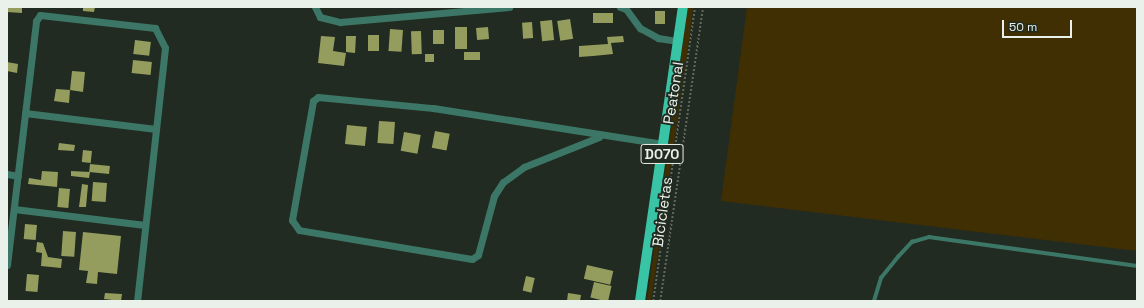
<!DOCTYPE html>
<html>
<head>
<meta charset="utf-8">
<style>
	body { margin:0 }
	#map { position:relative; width:1144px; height:308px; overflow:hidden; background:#212b21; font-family:"Space Grotesk",sans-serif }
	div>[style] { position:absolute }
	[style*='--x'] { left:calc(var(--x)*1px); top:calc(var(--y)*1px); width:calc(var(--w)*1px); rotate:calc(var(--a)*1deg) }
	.green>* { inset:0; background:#402f02 }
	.building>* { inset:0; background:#949d5d; transform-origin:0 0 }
	.path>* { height:1.5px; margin-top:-0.75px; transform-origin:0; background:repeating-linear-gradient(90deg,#5f685f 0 2px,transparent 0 4px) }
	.service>* { height:3.5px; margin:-1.75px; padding:0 1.75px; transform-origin:1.75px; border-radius:1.75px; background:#3c7666 }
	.minor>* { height:7px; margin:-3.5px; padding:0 3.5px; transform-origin:3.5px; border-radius:3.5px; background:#3c7666 }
	.primary>* { height:10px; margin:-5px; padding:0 5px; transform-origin:5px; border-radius:5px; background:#39c4a5 }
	span { translate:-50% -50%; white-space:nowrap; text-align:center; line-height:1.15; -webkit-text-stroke:4px #212b21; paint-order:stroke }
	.shield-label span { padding:1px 3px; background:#212b21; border:1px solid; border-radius:3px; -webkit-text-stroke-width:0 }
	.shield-label { font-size:14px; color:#eaf1ea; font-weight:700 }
	.street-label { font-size:15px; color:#eaf1ea }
	.frame { position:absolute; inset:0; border:8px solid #eaf1ea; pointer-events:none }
	.scale { position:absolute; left:1002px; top:20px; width:70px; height:18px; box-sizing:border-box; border:2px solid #eaf1ea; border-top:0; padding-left:5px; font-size:12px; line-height:14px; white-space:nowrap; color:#eaf1ea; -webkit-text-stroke:3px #212b21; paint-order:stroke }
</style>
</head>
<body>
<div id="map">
	<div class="green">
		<div style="clip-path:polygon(688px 7px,693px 7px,688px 47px,651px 301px,647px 301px)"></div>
		<div style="clip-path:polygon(747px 7px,1137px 7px,1137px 251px,721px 201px)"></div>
	</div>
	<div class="building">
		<div style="clip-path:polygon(7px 7px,22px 7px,22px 13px,7px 12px)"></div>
		<div style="clip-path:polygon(83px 7px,95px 7px,94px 12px,83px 11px)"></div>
		<div style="left:665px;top:11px;width:13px;height:10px;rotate:90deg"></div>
		<div style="left:593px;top:13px;width:20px;height:10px"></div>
		<div style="left:570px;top:19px;width:20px;height:13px;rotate:81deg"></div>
		<div style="left:552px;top:20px;width:20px;height:12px;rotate:84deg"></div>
		<div style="left:532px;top:22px;width:16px;height:10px;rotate:86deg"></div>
		<div style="left:455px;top:27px;width:12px;height:22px"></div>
		<div style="left:488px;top:27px;width:12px;height:12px;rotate:85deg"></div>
		<div style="left:390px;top:29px;width:13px;height:22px;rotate:4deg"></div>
		<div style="left:433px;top:30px;width:11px;height:14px"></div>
		<div style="left:421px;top:31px;width:23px;height:10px;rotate:88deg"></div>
		<div style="left:368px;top:35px;width:11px;height:16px"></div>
		<div style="clip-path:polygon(321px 36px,335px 37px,333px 51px,346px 53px,344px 66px,318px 63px)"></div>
		<div style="clip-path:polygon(346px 36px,356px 36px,355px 53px,346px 52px)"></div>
		<div style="clip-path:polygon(623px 36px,624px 42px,611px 43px,613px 54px,593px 56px,592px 49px,593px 56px,579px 57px,579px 46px,608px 44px,607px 37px)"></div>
		<div style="left:135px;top:40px;width:16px;height:14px;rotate:7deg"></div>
		<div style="left:464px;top:52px;width:16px;height:8px"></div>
		<div style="left:425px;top:54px;width:9px;height:8px"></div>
		<div style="left:133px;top:60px;width:19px;height:13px;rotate:6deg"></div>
		<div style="clip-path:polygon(7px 62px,18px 64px,17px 73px,7px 71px)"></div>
		<div style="clip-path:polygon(72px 71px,85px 72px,83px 92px,70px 90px,69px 103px,54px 101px,56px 89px,70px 90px)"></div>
		<div style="left:379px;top:121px;width:16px;height:22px;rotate:4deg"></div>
		<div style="left:347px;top:125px;width:20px;height:19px;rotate:6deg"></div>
		<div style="left:435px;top:131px;width:15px;height:17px;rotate:11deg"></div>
		<div style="left:404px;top:132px;width:17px;height:19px;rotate:10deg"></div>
		<div style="clip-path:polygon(59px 143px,75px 145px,74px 151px,58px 150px)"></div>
		<div style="left:83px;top:150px;width:9px;height:12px;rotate:6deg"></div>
		<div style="left:90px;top:164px;width:20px;height:8px;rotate:6deg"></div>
		<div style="clip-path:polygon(42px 171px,58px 172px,57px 187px,28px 184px,29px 178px,41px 180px)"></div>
		<div style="clip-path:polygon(71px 171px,90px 172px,89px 178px,71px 176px)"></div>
		<div style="left:93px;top:182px;width:14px;height:19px;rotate:4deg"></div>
		<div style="clip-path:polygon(82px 184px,88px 185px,86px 207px,79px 207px)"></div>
		<div style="left:59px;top:188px;width:11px;height:19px;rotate:5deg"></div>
		<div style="left:25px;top:224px;width:12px;height:15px;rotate:5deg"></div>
		<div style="left:63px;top:231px;width:13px;height:25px;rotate:4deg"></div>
		<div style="clip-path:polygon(83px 232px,121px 236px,117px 274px,98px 272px,97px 284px,86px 283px,88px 271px,79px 270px)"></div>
		<div style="clip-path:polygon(37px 242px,43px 243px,48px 257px,62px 259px,61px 268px,41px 266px,42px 253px,36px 252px)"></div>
		<div style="left:587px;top:265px;width:27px;height:14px;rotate:13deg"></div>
		<div style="left:27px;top:274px;width:12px;height:17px;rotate:5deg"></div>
		<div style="left:526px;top:276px;width:9px;height:15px;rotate:13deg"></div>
		<div style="left:594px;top:282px;width:18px;height:16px;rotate:13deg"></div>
		<div style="clip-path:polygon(105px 293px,122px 294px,121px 301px,104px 299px)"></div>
		<div style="clip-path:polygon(568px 293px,581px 295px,580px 301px,567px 301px)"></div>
	</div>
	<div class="path">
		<div style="--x:653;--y:301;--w:297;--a:-81.9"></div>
		<div style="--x:660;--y:301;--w:297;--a:-81.7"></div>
	</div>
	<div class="service">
		<div style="--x:874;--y:301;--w:24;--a:-73"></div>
		<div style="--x:881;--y:278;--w:27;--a:-51"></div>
		<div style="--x:898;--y:257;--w:21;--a:-47"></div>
		<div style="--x:912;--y:242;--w:18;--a:-16"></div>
		<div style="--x:929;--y:237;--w:210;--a:7.9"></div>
	</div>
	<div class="minor">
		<div style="--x:315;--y:7;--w:11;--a:63"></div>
		<div style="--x:320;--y:17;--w:21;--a:14"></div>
		<div style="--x:340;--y:22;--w:170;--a:-5.1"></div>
		<div style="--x:620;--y:7;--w:6;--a:18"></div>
		<div style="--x:626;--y:9;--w:24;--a:54"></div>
		<div style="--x:640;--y:28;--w:21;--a:29"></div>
		<div style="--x:658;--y:38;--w:20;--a:9"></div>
		<div style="--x:25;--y:113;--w:132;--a:7"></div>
		<div style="--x:599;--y:137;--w:81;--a:158.2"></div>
		<div style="--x:524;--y:167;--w:26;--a:144"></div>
		<div style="--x:503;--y:182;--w:17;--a:123"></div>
		<div style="--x:494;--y:196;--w:61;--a:105.2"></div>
		<div style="--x:478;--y:255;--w:7;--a:146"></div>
		<div style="--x:472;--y:259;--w:175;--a:-170.5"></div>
		<div style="--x:299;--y:230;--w:12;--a:-125"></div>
		<div style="--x:292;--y:220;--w:121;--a:-80"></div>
		<div style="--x:313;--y:101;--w:6;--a:-39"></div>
		<div style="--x:318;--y:97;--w:116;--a:5.5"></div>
		<div style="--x:433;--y:108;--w:233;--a:8.9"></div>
		<div style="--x:7;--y:174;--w:11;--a:10"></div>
		<div style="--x:14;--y:209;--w:132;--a:7"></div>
		<div style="--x:7;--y:265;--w:246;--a:-83.2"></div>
		<div style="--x:36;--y:21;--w:7;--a:-56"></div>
		<div style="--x:40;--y:15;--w:116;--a:6.4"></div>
		<div style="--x:155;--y:28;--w:22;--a:63"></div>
		<div style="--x:165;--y:48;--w:255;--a:96.3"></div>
	</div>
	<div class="primary">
		<div style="--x:640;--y:301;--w:297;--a:-81.7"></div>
	</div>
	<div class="shield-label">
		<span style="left:662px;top:154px">D070</span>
	</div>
	<div class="street-label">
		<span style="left:673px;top:93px;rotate:-81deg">Peatonal</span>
		<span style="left:662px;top:212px;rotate:-82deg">Bicicletas</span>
	</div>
	<div class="frame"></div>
	<div class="scale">50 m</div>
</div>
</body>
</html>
